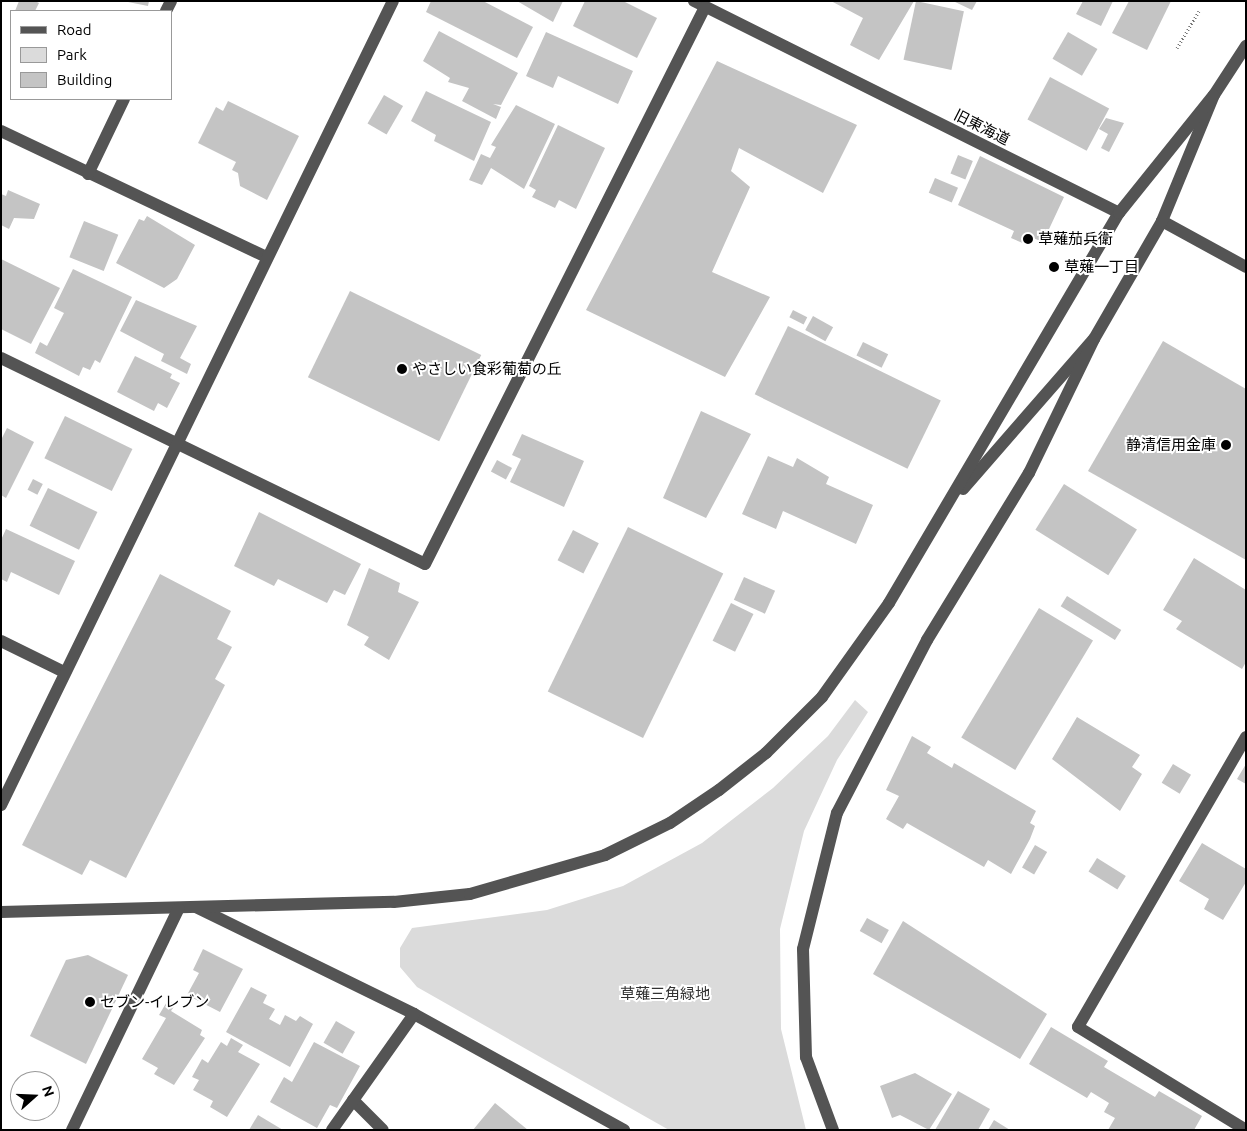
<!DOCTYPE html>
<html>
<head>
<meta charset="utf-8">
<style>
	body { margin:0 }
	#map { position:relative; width:1247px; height:1131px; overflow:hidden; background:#fff; font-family:Ubuntu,"Noto Sans JP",sans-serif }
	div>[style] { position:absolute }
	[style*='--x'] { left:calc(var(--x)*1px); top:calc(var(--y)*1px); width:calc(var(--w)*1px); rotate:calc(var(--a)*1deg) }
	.green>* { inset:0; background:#dbdbdb }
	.building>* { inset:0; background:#c4c4c4; transform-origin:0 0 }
	.path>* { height:3px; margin-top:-1.5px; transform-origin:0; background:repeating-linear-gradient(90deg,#767676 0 1px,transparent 0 3.5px) }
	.minor>* { height:12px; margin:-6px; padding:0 6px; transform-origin:6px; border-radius:6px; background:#545454 }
	.dots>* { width:14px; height:14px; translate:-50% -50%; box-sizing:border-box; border:2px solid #fff; border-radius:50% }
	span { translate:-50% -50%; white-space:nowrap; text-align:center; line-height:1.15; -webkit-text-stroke:4px #fff; paint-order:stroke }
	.street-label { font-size:15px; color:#000 }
	.poi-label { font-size:15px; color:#000 }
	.left { translate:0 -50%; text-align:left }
	.right { translate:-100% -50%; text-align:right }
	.park-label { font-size:15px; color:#323232 }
	.frame { position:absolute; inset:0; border:2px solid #000; pointer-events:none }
	.legend { position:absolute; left:10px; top:10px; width:162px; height:90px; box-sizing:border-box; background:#fff; border:1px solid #999; margin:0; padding:6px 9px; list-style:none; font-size:15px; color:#000 }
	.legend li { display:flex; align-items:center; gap:10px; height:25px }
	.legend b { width:25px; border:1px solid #999 }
	.north { position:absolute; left:10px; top:1071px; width:50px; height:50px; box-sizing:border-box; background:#fff; border:1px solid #999; border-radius:50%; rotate:70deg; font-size:14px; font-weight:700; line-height:20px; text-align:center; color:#000 }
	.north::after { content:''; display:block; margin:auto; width:18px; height:22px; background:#000; clip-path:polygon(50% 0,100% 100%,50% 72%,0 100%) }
</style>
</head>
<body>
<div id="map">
	<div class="green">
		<div style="clip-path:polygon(855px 700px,868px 712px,837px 760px,804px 831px,780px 929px,781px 1029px,806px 1130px,669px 1130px,417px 987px,400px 967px,400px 948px,412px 928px,547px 910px,623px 886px,702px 843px,773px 788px,828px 736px)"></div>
	</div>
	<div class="building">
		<div style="clip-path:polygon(19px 1px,35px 1px,39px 3px,35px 11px,15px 11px)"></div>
		<div style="clip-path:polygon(123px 1px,149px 1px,148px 6px)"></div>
		<div style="clip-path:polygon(431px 1px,483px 1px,533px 27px,517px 58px,426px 12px)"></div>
		<div style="clip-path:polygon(517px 1px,563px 1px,553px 22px)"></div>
		<div style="clip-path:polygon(585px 1px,623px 1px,657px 18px,637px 58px,573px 26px)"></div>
		<div style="clip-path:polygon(831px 1px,914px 1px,879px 60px,850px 45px,863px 18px)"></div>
		<div style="left:916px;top:1px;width:49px;height:60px;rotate:12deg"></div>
		<div style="clip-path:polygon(953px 1px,977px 1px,972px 10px)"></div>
		<div style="clip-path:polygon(1083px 1px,1113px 1px,1101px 26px,1076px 14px)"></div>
		<div style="clip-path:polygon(1129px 1px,1171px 1px,1147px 50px,1112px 33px)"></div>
		<div style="clip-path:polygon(439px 31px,518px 73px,501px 105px,493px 104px,501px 107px,496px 119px,462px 101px,469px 88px,448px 82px,450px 78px,423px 61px)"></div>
		<div style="clip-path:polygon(546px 32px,633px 71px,618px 104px,558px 76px,553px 88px,526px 76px)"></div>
		<div style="left:1068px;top:32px;width:34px;height:31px;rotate:30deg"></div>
		<div style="clip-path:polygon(717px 61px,857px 125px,823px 193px,739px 148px,731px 171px,750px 187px,712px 272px,770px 297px,725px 377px,586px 310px)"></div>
		<div style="left:1050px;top:77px;width:67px;height:48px;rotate:28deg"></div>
		<div style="clip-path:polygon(426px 91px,491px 122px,474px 161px,434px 141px,436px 135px,411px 121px)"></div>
		<div style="left:384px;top:95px;width:22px;height:33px;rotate:30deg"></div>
		<div style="clip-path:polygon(228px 101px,299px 136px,267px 200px,240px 186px,238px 173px,232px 170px,236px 162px,198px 143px,216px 107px,223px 111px)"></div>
		<div style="clip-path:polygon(516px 105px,555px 124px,524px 189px,491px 168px,482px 185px,469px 180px,481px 154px,490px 158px,496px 147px,491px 145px)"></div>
		<div style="clip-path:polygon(1106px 118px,1124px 123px,1109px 152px,1101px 148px,1108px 134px,1099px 129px)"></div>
		<div style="clip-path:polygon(558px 125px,605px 148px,576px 209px,559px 200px,555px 208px,532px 197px,536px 190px,529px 186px)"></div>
		<div style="left:958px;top:155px;width:16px;height:20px;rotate:22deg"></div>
		<div style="clip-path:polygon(980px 156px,1064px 197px,1043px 242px,1028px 236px,1025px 244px,1011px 238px,1014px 231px,958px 205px)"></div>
		<div style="left:935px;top:178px;width:25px;height:16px;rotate:23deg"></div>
		<div style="clip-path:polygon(8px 190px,40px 204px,34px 219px,14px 218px,9px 229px,1px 225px,1px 194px,6px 196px)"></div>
		<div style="clip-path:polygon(147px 216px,195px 245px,177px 279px,164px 288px,116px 263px,139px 219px,144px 221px)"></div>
		<div style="left:84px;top:221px;width:37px;height:39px;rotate:22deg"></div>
		<div style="clip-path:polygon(1px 259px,60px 288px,31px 344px,1px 329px)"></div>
		<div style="clip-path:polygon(73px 269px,132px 297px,100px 363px,95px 360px,90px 370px,83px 367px,79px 376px,35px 353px,40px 342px,47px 346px,64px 313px,54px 308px)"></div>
		<div style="left:350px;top:291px;width:146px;height:96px;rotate:26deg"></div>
		<div style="clip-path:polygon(136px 300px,197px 326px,180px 358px,191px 364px,187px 374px,161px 361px,164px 354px,120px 331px)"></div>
		<div style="left:793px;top:310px;width:16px;height:8px;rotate:27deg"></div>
		<div style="left:813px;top:316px;width:23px;height:16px;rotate:29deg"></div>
		<div style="left:788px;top:326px;width:170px;height:76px;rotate:26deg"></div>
		<div style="clip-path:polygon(1163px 341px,1246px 389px,1246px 560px,1088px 471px)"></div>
		<div style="left:863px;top:342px;width:28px;height:15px;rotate:26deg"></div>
		<div style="clip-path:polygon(135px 356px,172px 374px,170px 378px,180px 383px,167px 408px,158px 403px,154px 411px,117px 392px)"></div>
		<div style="clip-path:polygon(701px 411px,751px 434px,706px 518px,663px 498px)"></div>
		<div style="left:65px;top:416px;width:75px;height:47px;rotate:26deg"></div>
		<div style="clip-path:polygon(7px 428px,34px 442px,6px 498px,1px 495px,1px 440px)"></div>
		<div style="clip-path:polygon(522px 434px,584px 461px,564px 507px,510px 482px,521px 459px,512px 455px)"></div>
		<div style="clip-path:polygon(768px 456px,793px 467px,797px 458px,829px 477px,826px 484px,873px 505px,856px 544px,783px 511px,776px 529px,742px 514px)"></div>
		<div style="left:497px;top:460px;width:17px;height:13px;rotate:28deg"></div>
		<div style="left:33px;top:479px;width:11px;height:12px;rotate:27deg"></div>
		<div style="left:1064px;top:484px;width:86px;height:54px;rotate:32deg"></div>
		<div style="left:48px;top:488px;width:55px;height:42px;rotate:26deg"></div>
		<div style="clip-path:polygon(259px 512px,361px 564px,345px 595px,334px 590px,327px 603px,278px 579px,274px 586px,234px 566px)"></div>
		<div style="left:628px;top:527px;width:106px;height:183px;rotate:26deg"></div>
		<div style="clip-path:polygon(6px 529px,75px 561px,59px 595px,11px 572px,7px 582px,1px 579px,1px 540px)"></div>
		<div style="left:573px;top:530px;width:29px;height:34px;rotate:27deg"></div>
		<div style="clip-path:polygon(1194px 558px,1246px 590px,1246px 662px,1242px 669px,1176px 629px,1182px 621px,1163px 610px)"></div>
		<div style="clip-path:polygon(369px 568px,400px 583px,398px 592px,419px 602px,389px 660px,364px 645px,369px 637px,347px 625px)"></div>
		<div style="clip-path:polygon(160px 574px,231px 611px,217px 639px,232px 647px,215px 679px,225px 685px,126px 878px,90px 860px,82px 875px,22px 845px)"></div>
		<div style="left:744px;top:577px;width:34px;height:25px;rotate:24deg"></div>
		<div style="left:1067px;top:596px;width:64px;height:12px;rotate:32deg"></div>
		<div style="left:731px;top:603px;width:25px;height:42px;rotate:26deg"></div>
		<div style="left:1039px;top:608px;width:63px;height:151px;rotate:31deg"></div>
		<div style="clip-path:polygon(1077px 717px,1140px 755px,1132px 767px,1142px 774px,1120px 811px,1052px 759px)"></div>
		<div style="clip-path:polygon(912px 736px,931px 747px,927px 753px,952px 768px,954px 763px,1036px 811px,1030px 823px,1035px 826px,1030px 839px,1011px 874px,988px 860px,984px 867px,907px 823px,903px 829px,886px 819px,899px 796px,886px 790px)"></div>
		<div style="left:1173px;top:764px;width:21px;height:22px;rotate:31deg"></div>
		<div style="clip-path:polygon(1246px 764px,1246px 784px,1237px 779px)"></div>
		<div style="clip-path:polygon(1202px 843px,1246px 869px,1246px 882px,1223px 920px,1204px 909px,1209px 899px,1179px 881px)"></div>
		<div style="left:1035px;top:845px;width:14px;height:26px;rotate:30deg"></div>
		<div style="left:1097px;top:858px;width:34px;height:16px;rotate:32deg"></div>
		<div style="left:867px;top:918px;width:25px;height:15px;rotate:29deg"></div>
		<div style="clip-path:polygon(903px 921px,1047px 1014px,1020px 1059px,873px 974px)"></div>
		<div style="clip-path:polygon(203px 949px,243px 969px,220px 1012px,187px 995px,199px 973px,193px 970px)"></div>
		<div style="clip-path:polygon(88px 955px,128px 975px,86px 1064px,30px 1036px,66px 960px)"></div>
		<div style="clip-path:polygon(251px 987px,267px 995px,263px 1003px,275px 1009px,269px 1019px,280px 1025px,285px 1015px,296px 1021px,300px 1016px,313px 1024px,290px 1067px,226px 1032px)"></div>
		<div style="clip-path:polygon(168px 1000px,175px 1005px,171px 1011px,202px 1030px,200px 1035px,205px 1038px,174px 1085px,154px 1074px,158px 1068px,142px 1059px,166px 1018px,159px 1015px)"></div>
		<div style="left:336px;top:1021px;width:22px;height:25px;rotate:30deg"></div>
		<div style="clip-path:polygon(1051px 1027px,1108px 1061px,1104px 1067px,1155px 1097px,1159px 1091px,1202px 1116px,1194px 1130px,1108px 1130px,1115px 1118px,1104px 1112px,1109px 1103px,1091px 1092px,1087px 1098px,1029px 1064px)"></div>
		<div style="clip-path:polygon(231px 1038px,243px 1045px,238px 1052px,260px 1064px,227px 1117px,210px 1107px,213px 1101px,193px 1090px,199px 1080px,192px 1077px,202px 1059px,208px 1063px,221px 1042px,227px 1046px)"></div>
		<div style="clip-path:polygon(314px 1042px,360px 1066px,337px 1108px,330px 1105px,317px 1128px,270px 1102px,284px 1077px,292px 1082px)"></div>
		<div style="clip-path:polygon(915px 1073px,952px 1094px,929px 1130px,900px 1115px,892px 1118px,880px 1086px)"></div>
		<div style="clip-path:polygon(958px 1091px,990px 1109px,978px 1130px,935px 1130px)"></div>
		<div style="clip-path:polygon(495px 1103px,528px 1130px,473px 1130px)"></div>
		<div style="clip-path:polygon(258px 1115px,283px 1130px,249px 1130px)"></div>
		<div style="clip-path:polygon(994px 1120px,1010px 1130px,988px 1130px)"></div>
	</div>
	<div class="path">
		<div style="--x:1177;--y:48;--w:43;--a:-59.3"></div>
	</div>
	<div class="minor">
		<div style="--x:694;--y:1;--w:475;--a:26.5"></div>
		<div style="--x:166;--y:11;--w:11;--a:-63"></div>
		<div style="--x:1;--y:131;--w:293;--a:25.4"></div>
		<div style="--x:88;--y:174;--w:83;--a:-64.4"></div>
		<div style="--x:1162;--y:221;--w:96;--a:28.7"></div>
		<div style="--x:1;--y:358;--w:471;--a:25.9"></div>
		<div style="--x:425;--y:564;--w:623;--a:-63.31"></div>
		<div style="--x:963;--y:489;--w:199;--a:-48.9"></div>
		<div style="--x:1094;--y:339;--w:136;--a:-60"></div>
		<div style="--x:1162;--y:221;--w:136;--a:-67.6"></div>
		<div style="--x:1214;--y:95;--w:59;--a:-56.9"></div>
		<div style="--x:1;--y:641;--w:70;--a:26.2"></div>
		<div style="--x:1246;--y:737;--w:335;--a:120.1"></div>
		<div style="--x:1078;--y:1027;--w:197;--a:31.5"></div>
		<div style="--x:1;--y:805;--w:894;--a:-64.01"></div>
		<div style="--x:196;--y:907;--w:243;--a:26.1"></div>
		<div style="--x:414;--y:1014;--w:240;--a:28.9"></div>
		<div style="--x:1;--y:912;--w:393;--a:-1.5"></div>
		<div style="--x:394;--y:902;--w:76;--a:-6"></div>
		<div style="--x:470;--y:894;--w:141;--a:-16.1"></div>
		<div style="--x:605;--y:855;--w:72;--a:-26.2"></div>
		<div style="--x:670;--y:823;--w:59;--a:-34"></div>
		<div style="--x:719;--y:790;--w:60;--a:-38.2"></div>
		<div style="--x:766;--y:753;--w:79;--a:-45"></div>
		<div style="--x:822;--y:697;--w:115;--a:-54.5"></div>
		<div style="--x:889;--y:603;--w:453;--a:-59.5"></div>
		<div style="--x:1119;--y:213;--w:151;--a:-51.2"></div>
		<div style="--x:353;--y:1100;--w:42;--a:45"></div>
		<div style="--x:72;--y:1130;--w:246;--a:-64.3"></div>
		<div style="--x:332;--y:1130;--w:142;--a:-54.7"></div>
		<div style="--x:833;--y:1130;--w:78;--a:-110.3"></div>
		<div style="--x:806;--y:1057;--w:108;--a:-91.6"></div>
		<div style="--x:803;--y:949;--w:140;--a:-76"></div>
		<div style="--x:837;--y:813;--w:195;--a:-62.5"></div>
		<div style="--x:927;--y:640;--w:196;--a:-58.6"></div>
		<div style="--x:1029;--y:473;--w:149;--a:-64.1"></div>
	</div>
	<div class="dots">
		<div style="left:1028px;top:239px;background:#000"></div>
		<div style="left:1054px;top:267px;background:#000"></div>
		<div style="left:402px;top:369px;background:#000"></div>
		<div style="left:1226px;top:445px;background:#000"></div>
		<div style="left:90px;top:1002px;background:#000"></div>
	</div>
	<div class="street-label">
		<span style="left:982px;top:127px;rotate:27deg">旧東海道</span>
	</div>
	<div class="poi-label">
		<span class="left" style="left:1038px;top:239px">草薙茄兵衛</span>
		<span class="left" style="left:1064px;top:267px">草薙一丁目</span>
		<span class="left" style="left:412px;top:369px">やさしい食彩葡萄の丘</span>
		<span class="right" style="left:1216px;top:445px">静清信用金庫</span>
		<span class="left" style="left:100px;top:1002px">セブン-イレブン</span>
	</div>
	<div class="park-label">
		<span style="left:665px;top:994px">草薙三角緑地</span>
	</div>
	<div class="frame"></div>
	<ul class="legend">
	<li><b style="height:6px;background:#545454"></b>Road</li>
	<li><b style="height:14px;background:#dbdbdb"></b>Park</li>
	<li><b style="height:14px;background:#c4c4c4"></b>Building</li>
	</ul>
	<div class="north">N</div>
</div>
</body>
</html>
